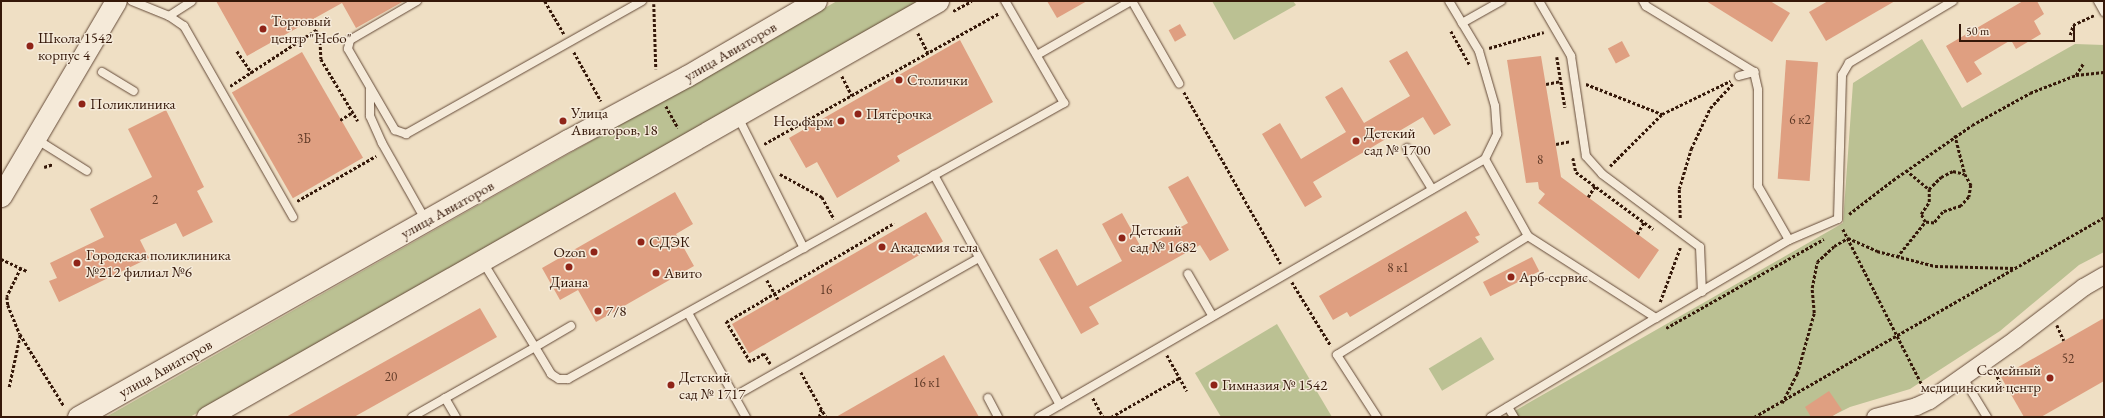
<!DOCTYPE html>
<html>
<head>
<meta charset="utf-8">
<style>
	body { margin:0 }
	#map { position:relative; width:2105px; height:418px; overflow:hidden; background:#efdfc4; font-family:"EB Garamond",serif }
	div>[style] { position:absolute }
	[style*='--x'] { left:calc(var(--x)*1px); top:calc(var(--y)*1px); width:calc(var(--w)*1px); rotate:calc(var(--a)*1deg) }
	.green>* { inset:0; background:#bbc193; transform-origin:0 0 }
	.building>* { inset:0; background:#df9f81; transform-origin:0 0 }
	.path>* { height:2.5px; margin-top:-1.25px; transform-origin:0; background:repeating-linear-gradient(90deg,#351809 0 3px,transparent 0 5px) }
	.roads { filter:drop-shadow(0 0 1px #644a38) drop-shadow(0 0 1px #644a38) }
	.service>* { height:8px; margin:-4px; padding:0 4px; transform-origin:4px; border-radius:4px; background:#f5ead9 }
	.minor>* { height:17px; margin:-8.5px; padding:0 8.5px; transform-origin:8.5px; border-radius:8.5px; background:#f5ead9 }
	.tertiary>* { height:21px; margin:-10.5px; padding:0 10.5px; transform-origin:10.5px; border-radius:10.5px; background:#f5ead9 }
	.dots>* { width:11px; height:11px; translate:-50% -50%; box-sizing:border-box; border:2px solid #f5ead9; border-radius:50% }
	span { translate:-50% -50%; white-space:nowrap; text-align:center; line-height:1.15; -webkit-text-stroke:3px #f5ead9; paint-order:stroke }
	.number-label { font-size:13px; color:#603a27 }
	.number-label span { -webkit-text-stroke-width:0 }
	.poi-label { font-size:15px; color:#351809 }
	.left { translate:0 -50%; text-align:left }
	.right { translate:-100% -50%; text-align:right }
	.street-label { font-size:15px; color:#351809 }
	.frame { position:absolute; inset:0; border:2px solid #351809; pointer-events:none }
	.scale { position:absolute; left:1959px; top:24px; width:116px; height:18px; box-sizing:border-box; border:2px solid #351809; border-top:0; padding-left:5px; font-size:12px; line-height:14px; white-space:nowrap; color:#351809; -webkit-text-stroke:3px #f5ead9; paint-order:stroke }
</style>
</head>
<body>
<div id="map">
	<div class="green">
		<div style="clip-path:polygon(837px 1px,921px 1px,190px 417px,106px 417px)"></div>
		<div style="clip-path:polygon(1212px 1px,1293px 1px,1296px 5px,1234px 40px)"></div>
		<div style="clip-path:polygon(1922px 39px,1962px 108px,2075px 44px,2104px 45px,2104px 252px,2079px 265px,2000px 331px,1910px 389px,1850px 407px,1830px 417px,1504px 417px,1843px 223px,1853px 83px)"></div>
		<div style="clip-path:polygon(1277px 324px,1332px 417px,1221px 417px,1195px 373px)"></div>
		<div style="left:1481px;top:337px;width:26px;height:61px;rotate:59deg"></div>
	</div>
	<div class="building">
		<div style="clip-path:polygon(216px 1px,404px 1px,356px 28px,342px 3px,247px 56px)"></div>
		<div style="clip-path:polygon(1047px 1px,1087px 1px,1057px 18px)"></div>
		<div style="clip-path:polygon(1706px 1px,1770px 1px,1790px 13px,1772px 42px)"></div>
		<div style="clip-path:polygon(1828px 1px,1895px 1px,1826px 41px,1809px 12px)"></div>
		<div style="clip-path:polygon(2023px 1px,2037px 1px,2044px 14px,2034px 21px,2041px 34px,2016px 49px,2011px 40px,1974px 62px,1982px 74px,1967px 83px,1946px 46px)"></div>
		<div style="left:1180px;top:24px;width:13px;height:13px;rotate:61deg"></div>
		<div style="clip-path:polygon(960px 40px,993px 102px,897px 156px,900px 161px,837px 198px,817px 162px,806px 168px,789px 138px)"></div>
		<div style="left:1622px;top:41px;width:17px;height:16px;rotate:62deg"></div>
		<div style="clip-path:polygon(1407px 51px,1451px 125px,1434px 135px,1423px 117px,1313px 182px,1322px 197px,1305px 207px,1262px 134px,1280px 123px,1301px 159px,1346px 132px,1325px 97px,1342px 87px,1364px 123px,1410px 96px,1389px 61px)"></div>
		<div style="left:302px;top:52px;width:122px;height:81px;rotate:60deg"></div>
		<div style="clip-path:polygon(1541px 56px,1561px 177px,1659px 250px,1639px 279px,1538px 203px,1545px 194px,1539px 189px,1538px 182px,1526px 183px,1507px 60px)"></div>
		<div style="left:1786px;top:60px;width:32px;height:119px;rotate:4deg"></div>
		<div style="clip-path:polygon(166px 110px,204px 187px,197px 191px,213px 222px,183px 237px,176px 223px,140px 240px,149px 258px,59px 302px,49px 281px,57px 278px,50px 263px,104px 237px,90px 209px,152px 177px,128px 129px)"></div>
		<div style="clip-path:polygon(1188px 176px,1229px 250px,1210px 261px,1200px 245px,1089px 307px,1099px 324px,1081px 334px,1039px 259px,1057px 249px,1077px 286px,1122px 261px,1102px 224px,1122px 213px,1142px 249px,1188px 223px,1168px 187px)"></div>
		<div style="clip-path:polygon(675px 192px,693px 224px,676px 234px,694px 266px,596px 322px,578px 290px,560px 300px,542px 268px)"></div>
		<div style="clip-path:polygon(1466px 211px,1480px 235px,1475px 237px,1479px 242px,1350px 317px,1347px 312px,1333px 320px,1319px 296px)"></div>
		<div style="left:926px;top:212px;width:34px;height:224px;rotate:60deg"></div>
		<div style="left:1532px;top:257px;width:16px;height:55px;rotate:63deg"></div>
		<div style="clip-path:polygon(480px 308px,497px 337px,354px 417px,286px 417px)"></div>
		<div style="clip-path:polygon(2104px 318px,2104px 381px,2041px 417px,2024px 417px,2001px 377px)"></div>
		<div style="clip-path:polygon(944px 355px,979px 417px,836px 417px)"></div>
		<div style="clip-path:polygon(1829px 391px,1842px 410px,1831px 417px,1811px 417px,1805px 407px)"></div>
	</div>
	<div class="path">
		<div style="--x:545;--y:1;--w:38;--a:60"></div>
		<div style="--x:654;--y:4;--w:65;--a:88.2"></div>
		<div style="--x:953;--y:11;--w:21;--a:-28"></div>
		<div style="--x:1451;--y:31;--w:38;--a:61"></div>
		<div style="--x:918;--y:33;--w:22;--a:63"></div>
		<div style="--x:2070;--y:35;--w:10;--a:-73"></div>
		<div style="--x:2073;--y:25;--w:23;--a:-25"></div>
		<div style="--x:1489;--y:48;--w:57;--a:-16.2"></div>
		<div style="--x:237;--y:51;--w:27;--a:56"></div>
		<div style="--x:574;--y:52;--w:56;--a:61.1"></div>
		<div style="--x:1557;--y:57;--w:51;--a:80.9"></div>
		<div style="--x:2076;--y:75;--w:13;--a:-58"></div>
		<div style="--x:842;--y:76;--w:22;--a:63"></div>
		<div style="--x:1546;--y:84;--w:15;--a:-11"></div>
		<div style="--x:1586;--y:84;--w:82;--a:21.5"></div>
		<div style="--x:230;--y:86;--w:103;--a:-33.1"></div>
		<div style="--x:316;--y:30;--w:8;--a:60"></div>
		<div style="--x:320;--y:37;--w:22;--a:87"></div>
		<div style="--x:321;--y:59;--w:72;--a:59.2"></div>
		<div style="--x:1184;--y:92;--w:197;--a:60.6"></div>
		<div style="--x:666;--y:106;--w:25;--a:61"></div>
		<div style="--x:340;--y:120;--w:15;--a:-32"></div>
		<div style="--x:1955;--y:135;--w:40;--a:75.6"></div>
		<div style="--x:1965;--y:174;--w:13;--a:61"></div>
		<div style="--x:1971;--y:185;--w:12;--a:99"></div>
		<div style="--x:1969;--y:197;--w:12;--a:132"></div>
		<div style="--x:1961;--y:206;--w:19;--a:162"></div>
		<div style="--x:1943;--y:212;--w:14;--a:129"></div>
		<div style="--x:1934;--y:223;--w:9;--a:-174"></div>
		<div style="--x:1925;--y:222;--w:9;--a:-117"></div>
		<div style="--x:1921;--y:214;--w:14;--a:-56"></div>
		<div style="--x:1929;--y:202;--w:13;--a:-90"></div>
		<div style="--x:1929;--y:189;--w:17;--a:-45"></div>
		<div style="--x:1941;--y:177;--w:13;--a:-27"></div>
		<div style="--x:1953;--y:171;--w:12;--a:14"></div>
		<div style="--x:764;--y:144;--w:268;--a:-29.1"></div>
		<div style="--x:1556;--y:144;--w:15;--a:-11"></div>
		<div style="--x:1573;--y:158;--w:14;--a:78"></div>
		<div style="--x:1576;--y:172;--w:96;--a:36.5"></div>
		<div style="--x:1610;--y:166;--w:74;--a:-45"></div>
		<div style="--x:1662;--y:114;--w:76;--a:-25.9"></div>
		<div style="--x:44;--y:167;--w:9;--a:-18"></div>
		<div style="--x:1906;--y:170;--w:30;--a:40"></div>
		<div style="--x:780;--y:174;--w:48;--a:28.7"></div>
		<div style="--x:822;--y:197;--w:25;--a:61"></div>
		<div style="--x:1588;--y:197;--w:13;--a:-58"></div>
		<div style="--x:297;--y:201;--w:91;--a:-29.7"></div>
		<div style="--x:1849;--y:214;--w:56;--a:-37.7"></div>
		<div style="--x:1893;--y:180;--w:96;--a:-34.8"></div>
		<div style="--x:1972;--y:125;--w:66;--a:-28.9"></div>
		<div style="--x:2030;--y:93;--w:49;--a:-21.4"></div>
		<div style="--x:2076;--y:75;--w:28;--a:-6"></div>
		<div style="--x:1680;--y:218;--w:29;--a:-92"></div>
		<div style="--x:1679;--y:189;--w:42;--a:-73.3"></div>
		<div style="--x:1691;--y:149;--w:45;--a:-65.1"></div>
		<div style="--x:1710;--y:108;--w:33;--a:-47"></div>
		<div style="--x:1843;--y:229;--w:175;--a:63.1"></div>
		<div style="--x:1637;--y:234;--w:14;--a:-60"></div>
		<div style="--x:1897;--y:257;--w:45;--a:-51.3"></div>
		<div style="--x:1;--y:259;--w:29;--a:25"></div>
		<div style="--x:21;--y:268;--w:32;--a:116"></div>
		<div style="--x:7;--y:297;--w:8;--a:83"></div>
		<div style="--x:8;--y:305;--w:31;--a:68"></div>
		<div style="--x:20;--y:334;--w:84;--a:58.6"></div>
		<div style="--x:767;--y:280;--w:22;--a:60"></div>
		<div style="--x:1292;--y:282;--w:75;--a:58.6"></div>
		<div style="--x:1660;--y:302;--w:58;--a:-69.7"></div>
		<div style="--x:2057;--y:325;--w:17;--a:66"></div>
		<div style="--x:1666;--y:328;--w:181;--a:-29.4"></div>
		<div style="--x:1167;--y:355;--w:41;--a:60.9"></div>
		<div style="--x:770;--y:364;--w:12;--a:-121"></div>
		<div style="--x:764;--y:354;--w:16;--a:150"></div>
		<div style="--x:750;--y:362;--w:47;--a:-121"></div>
		<div style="--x:726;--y:322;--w:195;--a:-30.5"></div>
		<div style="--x:801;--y:372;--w:51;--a:60.9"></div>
		<div style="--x:1995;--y:372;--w:20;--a:63"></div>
		<div style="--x:9;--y:387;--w:53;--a:-78.1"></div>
		<div style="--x:1093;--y:398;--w:21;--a:62"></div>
		<div style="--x:1782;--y:403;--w:33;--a:-63"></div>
		<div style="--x:1797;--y:374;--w:63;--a:-74.4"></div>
		<div style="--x:1814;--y:313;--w:25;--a:-95"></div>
		<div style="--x:1812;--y:288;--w:26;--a:-79"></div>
		<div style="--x:1817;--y:262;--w:23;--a:-43"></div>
		<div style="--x:1834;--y:246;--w:16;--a:-30"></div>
		<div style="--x:1848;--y:238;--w:32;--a:24"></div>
		<div style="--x:1877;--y:251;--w:60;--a:14.5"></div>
		<div style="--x:1935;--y:266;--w:80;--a:1.4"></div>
		<div style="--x:819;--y:417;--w:8;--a:-76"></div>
		<div style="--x:1111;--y:417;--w:78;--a:-29.8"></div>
		<div style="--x:1754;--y:417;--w:403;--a:-29.7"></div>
	</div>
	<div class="roads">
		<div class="service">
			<div style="--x:132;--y:1;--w:40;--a:22"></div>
			<div style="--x:169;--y:16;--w:18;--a:34"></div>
			<div style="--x:184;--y:26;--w:220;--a:60.3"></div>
			<div style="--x:417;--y:1;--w:78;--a:149.8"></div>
			<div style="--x:350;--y:40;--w:9;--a:103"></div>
			<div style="--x:348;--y:49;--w:94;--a:59.9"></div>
			<div style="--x:395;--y:130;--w:12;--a:20"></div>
			<div style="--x:406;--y:134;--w:271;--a:-29.4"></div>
			<div style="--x:1132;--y:1;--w:95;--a:60.2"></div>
			<div style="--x:1539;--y:1;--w:64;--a:59.8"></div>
			<div style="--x:1571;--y:56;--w:101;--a:81.5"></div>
			<div style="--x:1586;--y:156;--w:24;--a:48"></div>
			<div style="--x:1602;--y:174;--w:122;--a:36.7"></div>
			<div style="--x:1700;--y:247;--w:45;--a:87.5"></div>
			<div style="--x:1643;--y:1;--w:6;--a:59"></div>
			<div style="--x:1646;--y:6;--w:127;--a:31.4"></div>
			<div style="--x:1754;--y:72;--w:18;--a:77"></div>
			<div style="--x:1758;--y:90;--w:96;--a:90"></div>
			<div style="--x:1758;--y:186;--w:62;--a:60.1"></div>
			<div style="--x:2098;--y:1;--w:13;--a:61"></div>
			<div style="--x:169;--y:16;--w:27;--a:-33"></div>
			<div style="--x:1462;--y:23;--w:45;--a:-29.4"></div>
			<div style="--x:1037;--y:55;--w:108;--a:-29.9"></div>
			<div style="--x:102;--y:72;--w:37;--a:31"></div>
			<div style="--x:1739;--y:76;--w:16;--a:-15"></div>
			<div style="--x:370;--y:89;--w:27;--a:90"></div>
			<div style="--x:370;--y:116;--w:30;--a:66"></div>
			<div style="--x:382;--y:143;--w:87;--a:60.5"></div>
			<div style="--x:737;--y:115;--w:149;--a:63.3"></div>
			<div style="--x:36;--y:139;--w:60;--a:32.1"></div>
			<div style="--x:1407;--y:148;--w:48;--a:58.6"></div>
			<div style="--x:934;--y:175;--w:262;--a:61.3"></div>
			<div style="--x:1188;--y:274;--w:48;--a:59.7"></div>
			<div style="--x:688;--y:313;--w:119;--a:60.9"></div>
			<div style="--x:1656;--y:318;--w:154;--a:-30.4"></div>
			<div style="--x:1789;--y:240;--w:53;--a:-23.2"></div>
			<div style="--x:1838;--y:219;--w:144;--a:-88.4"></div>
			<div style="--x:1842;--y:75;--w:14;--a:-60"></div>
			<div style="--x:1849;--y:63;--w:121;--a:-30.8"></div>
			<div style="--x:571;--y:326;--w:42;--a:149.7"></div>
			<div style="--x:535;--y:347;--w:31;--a:59"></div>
			<div style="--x:551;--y:374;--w:9;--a:32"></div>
			<div style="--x:559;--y:379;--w:9;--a:0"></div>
			<div style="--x:568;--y:379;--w:568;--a:-29.09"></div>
			<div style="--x:1064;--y:103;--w:118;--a:-120"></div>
			<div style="--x:1962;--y:376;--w:48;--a:58.6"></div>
			<div style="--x:735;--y:396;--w:280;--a:-29.5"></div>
			<div style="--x:445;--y:398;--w:22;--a:60"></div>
			<div style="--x:988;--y:398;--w:21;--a:62"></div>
			<div style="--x:1508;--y:407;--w:12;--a:59"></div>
			<div style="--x:412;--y:417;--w:142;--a:-29.6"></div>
			<div style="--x:535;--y:347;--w:100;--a:-121.5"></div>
			<div style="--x:1039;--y:417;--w:515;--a:-30.05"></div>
			<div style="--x:1485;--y:159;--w:28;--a:-64"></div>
			<div style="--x:1497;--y:134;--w:28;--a:-94"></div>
			<div style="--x:1495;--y:106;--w:57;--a:-106.2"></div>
			<div style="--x:1479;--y:51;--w:58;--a:-121"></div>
			<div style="--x:1377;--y:417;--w:74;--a:-122.8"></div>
			<div style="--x:1337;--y:355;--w:225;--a:-31.9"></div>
			<div style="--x:1528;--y:236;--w:88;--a:-119.2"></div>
			<div style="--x:1491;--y:417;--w:192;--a:-31"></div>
			<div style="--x:1656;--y:318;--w:152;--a:-147.4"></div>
		</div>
		<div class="minor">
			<div style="--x:1875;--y:417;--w:42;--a:-15"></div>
			<div style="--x:1916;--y:406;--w:14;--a:-25"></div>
			<div style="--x:1929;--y:400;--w:105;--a:-35.3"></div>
			<div style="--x:2015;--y:339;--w:86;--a:-37.4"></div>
			<div style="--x:2083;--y:287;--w:24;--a:-30"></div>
		</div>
		<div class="tertiary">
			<div style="--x:1;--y:196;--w:226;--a:-59.5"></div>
			<div style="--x:78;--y:417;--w:563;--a:-29.48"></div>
			<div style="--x:568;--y:140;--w:135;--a:-28.3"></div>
			<div style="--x:687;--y:76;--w:149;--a:-30.2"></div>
			<div style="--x:207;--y:417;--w:841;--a:-29.64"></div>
		</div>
	</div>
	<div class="dots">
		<div style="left:263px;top:29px;background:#8f2418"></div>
		<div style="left:30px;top:46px;background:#8f2418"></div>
		<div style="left:899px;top:80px;background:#8f2418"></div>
		<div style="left:82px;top:104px;background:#8f2418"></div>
		<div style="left:858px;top:114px;background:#8f2418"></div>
		<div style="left:563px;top:121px;background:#8f2418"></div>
		<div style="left:841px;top:121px;background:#8f2418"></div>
		<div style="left:1356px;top:141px;background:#8f2418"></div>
		<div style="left:1122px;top:238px;background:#8f2418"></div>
		<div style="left:641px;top:242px;background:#8f2418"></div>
		<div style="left:882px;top:247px;background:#8f2418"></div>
		<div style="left:594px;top:252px;background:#8f2418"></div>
		<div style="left:77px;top:263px;background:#8f2418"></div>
		<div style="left:569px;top:267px;background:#8f2418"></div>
		<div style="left:656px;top:273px;background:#8f2418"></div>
		<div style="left:1511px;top:277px;background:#8f2418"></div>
		<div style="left:598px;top:311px;background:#8f2418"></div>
		<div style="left:2050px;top:378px;background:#8f2418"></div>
		<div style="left:671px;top:385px;background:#8f2418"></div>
		<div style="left:1214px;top:385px;background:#8f2418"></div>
	</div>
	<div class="number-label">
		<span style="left:1800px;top:120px">6 к2</span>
		<span style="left:304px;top:139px">3Б</span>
		<span style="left:1540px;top:160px">8</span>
		<span style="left:155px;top:200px">2</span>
		<span style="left:1398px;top:268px">8 к1</span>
		<span style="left:826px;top:290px">16</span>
		<span style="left:2068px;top:359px">52</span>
		<span style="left:391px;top:377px">20</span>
		<span style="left:927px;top:383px">16 к1</span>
	</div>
	<div class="poi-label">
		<span class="left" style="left:271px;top:29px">Торговый<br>центр "Небо"</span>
		<span class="left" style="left:38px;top:46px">Школа 1542<br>корпус 4</span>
		<span class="left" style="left:907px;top:80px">Столички</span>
		<span class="left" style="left:90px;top:104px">Поликлиника</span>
		<span class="left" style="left:571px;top:121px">Улица<br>Авиаторов, 18</span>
		<span class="left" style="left:866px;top:114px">Пятёрочка</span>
		<span class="right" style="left:833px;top:121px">Нео фарм</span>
		<span class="left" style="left:1364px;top:141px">Детский<br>сад № 1700</span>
		<span class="left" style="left:1130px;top:238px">Детский<br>сад № 1682</span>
		<span class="left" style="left:649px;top:242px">СДЭК</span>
		<span class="left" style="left:890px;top:247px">Академия тела</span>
		<span class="right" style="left:586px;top:252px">Ozon</span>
		<span class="left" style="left:86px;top:263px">Городская поликлиника<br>№212 филиал №6</span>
		<span class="left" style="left:664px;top:273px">Авито</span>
		<span class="left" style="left:1519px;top:277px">Арб-сервис</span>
		<span style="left:569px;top:282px">Диана</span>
		<span class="left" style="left:606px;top:311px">7/8</span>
		<span class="right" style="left:2041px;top:378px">Семейный<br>медицинский центр</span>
		<span class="left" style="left:679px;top:385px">Детский<br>сад № 1717</span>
		<span class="left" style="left:1222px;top:385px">Гимназия № 1542</span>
	</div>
	<div class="street-label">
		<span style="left:730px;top:51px;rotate:-30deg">улица Авиаторов</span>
		<span style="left:447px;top:209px;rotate:-29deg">улица Авиаторов</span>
		<span style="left:165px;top:368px;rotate:-29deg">улица Авиаторов</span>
	</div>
	<div class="frame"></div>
	<div class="scale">50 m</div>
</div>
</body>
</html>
